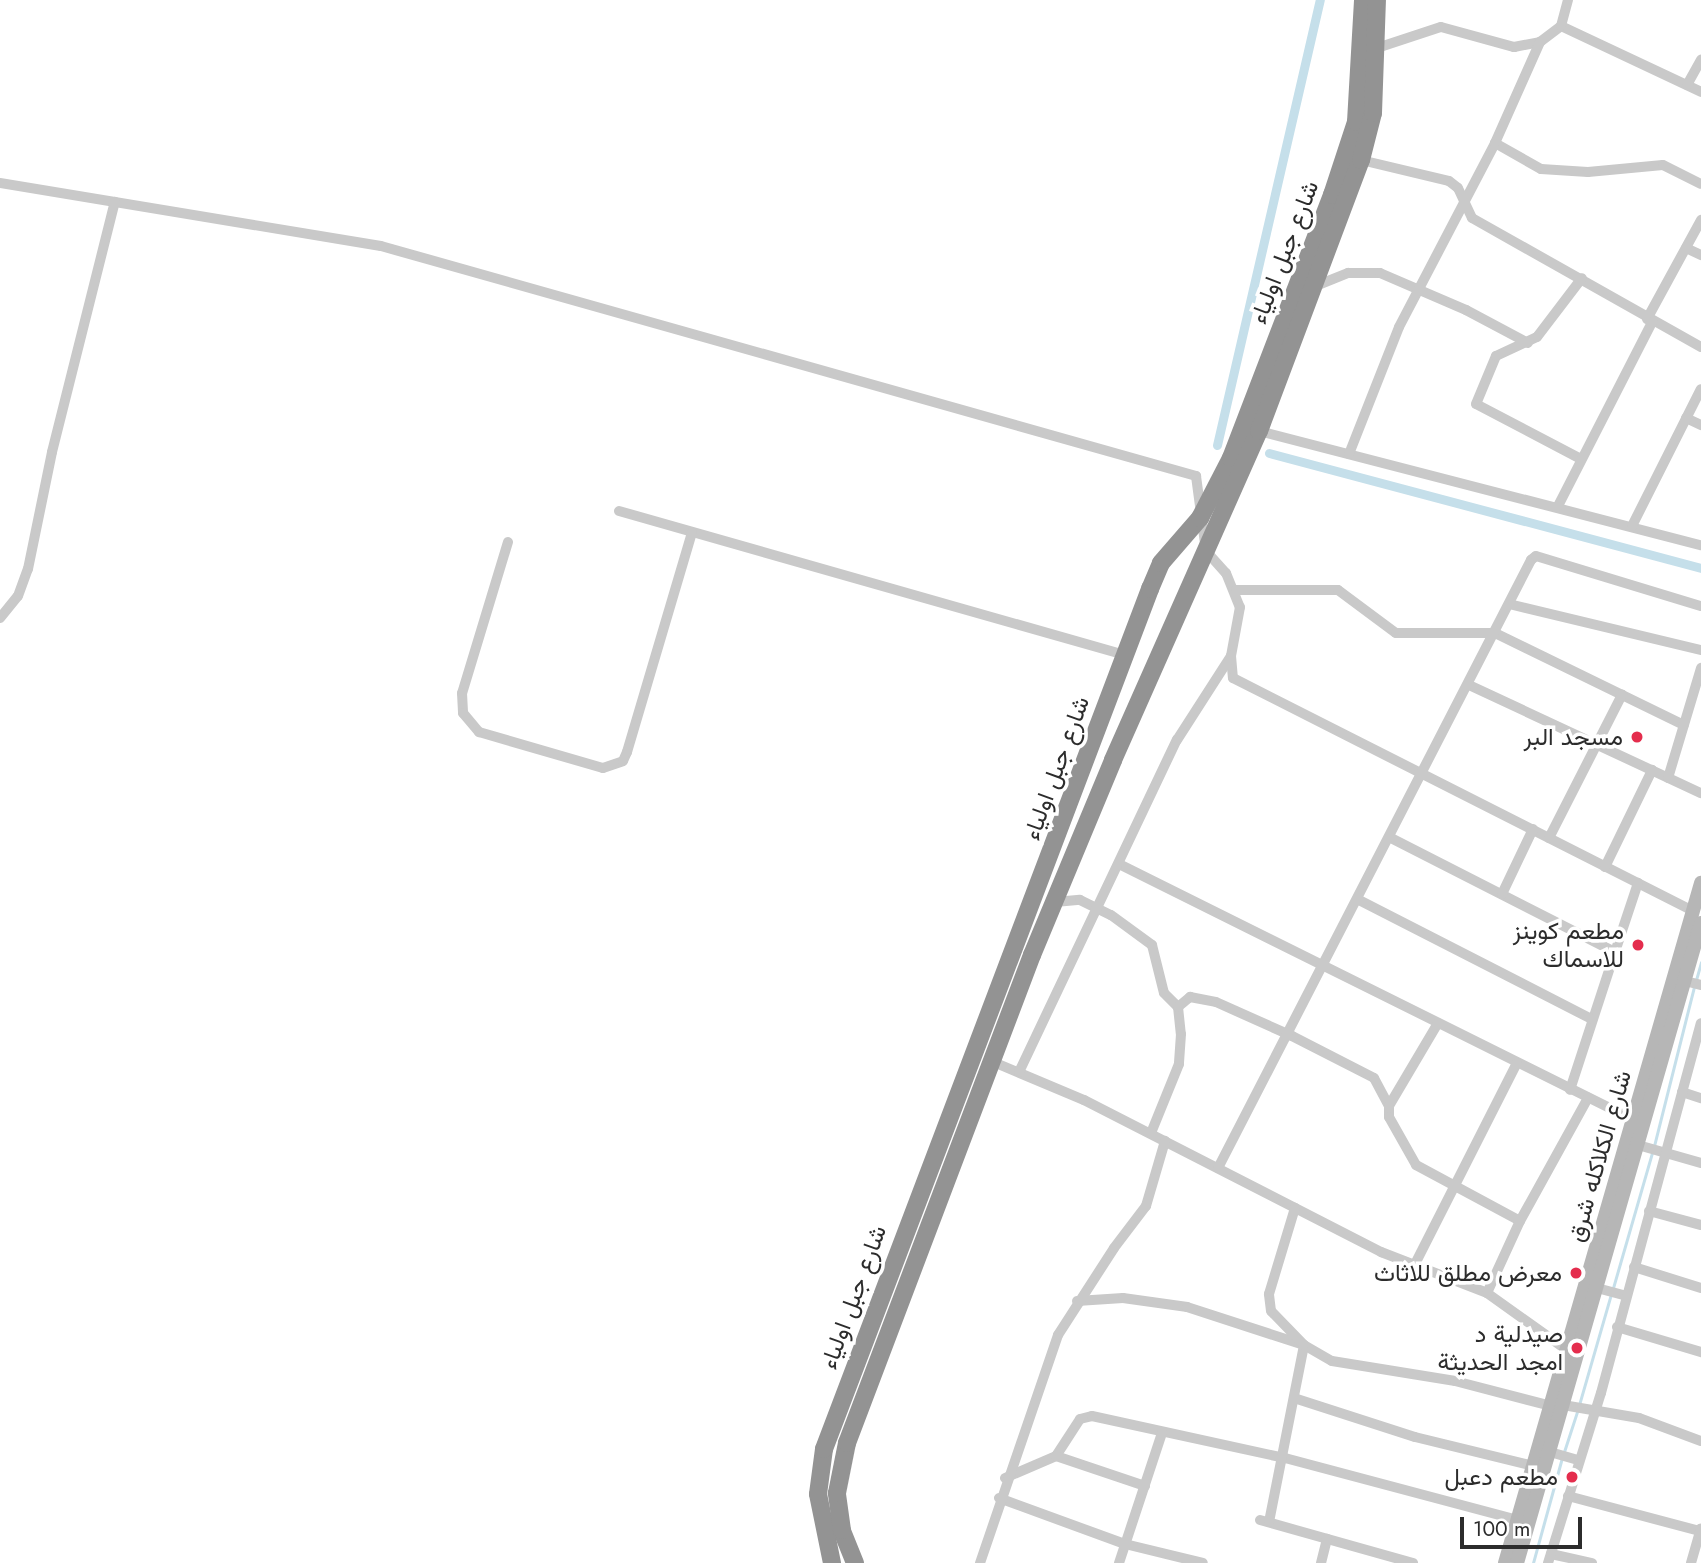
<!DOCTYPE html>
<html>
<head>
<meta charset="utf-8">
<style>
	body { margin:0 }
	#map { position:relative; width:1701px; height:1563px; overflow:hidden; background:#fff; font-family:Jost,Vazirmatn,sans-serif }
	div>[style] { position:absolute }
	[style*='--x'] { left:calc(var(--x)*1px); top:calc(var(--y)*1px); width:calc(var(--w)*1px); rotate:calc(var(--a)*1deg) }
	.stream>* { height:2.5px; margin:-1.25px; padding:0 1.25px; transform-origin:1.25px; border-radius:1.25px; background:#c5dfea }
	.canal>* { height:9px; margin:-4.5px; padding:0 4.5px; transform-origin:4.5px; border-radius:4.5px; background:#c5dfea }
	.street>* { height:10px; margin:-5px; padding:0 5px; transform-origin:5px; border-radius:5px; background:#c9c9c9 }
	.secondary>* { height:14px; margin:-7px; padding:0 7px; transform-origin:7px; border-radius:7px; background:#b6b6b6 }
	.highway>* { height:18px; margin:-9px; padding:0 9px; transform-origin:9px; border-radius:9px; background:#939393 }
	.dots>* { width:19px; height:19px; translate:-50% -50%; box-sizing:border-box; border:4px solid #fff; border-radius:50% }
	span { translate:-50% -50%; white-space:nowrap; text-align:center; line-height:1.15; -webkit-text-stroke:7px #fff; paint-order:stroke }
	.street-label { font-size:24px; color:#2c2c2c }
	.poi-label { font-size:24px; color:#2c2c2c }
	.right { translate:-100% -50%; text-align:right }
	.scale { position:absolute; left:1460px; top:1517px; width:122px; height:32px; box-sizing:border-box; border:4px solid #2c2c2c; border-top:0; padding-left:9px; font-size:21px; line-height:24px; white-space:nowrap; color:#2c2c2c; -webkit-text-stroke:5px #fff; paint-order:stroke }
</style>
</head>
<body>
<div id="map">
	<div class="stream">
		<div style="--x:1696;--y:980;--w:18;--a:-74"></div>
		<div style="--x:1654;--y:1146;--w:164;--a:-75.9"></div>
		<div style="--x:1613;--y:1288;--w:141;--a:-73.9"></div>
		<div style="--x:1579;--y:1405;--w:116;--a:-73.9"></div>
		<div style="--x:1564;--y:1452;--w:42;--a:-72"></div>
		<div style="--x:1533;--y:1563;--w:109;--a:-74.6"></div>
	</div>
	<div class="canal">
		<div style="--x:1217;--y:445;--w:457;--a:-77"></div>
		<div style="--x:1269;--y:453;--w:447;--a:14.9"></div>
	</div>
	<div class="street">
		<div style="--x:1561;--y:26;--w:155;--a:25.2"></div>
		<div style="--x:1377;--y:48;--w:67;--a:-18.2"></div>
		<div style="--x:1441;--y:27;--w:76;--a:15.3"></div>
		<div style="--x:1514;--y:47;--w:26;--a:-11"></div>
		<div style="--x:1540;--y:42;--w:26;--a:-37"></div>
		<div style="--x:1561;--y:26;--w:27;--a:-75"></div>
		<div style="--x:1687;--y:85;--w:29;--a:-61"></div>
		<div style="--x:1495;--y:143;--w:53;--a:29.5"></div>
		<div style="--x:1541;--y:169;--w:47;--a:3.7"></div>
		<div style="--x:1588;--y:172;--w:75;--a:-5.3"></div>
		<div style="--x:1663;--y:165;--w:42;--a:26.6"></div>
		<div style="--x:1361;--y:160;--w:90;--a:13.4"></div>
		<div style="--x:1449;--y:181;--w:11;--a:38"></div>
		<div style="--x:1458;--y:188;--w:33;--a:65"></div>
		<div style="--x:1472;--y:218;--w:263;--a:29.4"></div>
		<div style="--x:0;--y:183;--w:386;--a:9.4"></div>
		<div style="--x:381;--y:246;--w:847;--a:15.76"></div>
		<div style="--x:1196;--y:476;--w:76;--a:82.4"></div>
		<div style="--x:1206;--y:551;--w:30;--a:48"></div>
		<div style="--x:1226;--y:573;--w:37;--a:68"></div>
		<div style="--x:1240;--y:607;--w:50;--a:100.4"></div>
		<div style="--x:1231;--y:656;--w:22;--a:85"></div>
		<div style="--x:1233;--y:678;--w:516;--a:26.86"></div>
		<div style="--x:1686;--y:248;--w:17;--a:25"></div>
		<div style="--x:1313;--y:287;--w:38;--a:-22"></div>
		<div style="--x:1348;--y:273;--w:32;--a:0"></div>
		<div style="--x:1380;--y:273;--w:94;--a:23.3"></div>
		<div style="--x:1466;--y:310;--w:70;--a:28"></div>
		<div style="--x:1647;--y:319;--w:113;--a:-61.4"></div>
		<div style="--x:1686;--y:418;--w:17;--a:25"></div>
		<div style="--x:1259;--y:431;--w:456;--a:14.5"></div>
		<div style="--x:1349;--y:454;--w:136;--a:-68.5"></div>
		<div style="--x:1399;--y:327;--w:208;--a:-62.4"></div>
		<div style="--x:1495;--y:143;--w:111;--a:-66"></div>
		<div style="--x:1579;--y:458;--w:116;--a:-152.3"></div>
		<div style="--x:1476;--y:404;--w:52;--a:-67.4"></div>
		<div style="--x:1496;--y:356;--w:45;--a:-24.9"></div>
		<div style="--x:1537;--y:337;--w:74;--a:-52.7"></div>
		<div style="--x:1558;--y:506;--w:207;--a:-62.9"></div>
		<div style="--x:619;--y:511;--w:526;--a:15.89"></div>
		<div style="--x:1632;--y:526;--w:153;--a:-63.3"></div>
		<div style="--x:508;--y:542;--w:158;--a:106.9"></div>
		<div style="--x:462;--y:693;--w:20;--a:87"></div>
		<div style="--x:463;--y:713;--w:25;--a:50"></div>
		<div style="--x:479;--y:732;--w:129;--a:16.2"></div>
		<div style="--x:603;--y:768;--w:21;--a:-19"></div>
		<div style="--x:623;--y:761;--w:10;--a:-66"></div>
		<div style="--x:627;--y:752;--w:229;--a:-73.5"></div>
		<div style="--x:1236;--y:590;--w:102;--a:0"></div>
		<div style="--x:1338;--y:590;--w:72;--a:36.6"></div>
		<div style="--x:1396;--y:633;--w:99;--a:0"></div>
		<div style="--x:1495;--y:633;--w:210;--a:26"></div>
		<div style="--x:1509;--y:604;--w:197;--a:13.5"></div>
		<div style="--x:0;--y:618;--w:28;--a:-51"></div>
		<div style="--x:18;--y:596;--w:29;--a:-70"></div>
		<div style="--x:28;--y:569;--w:119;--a:-78.4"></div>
		<div style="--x:52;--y:452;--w:258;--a:-75.9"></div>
		<div style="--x:1469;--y:685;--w:256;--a:25"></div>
		<div style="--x:1668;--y:778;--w:115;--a:-73.3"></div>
		<div style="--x:1389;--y:837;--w:254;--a:27"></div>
		<div style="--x:1615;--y:952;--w:145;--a:108.1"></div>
		<div style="--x:1549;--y:838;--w:161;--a:-63"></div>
		<div style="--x:1119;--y:864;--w:575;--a:26.43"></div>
		<div style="--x:1605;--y:867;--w:108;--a:-64.1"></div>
		<div style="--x:1502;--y:894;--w:72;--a:-64.5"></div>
		<div style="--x:1359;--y:900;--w:262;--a:27.1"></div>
		<div style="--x:1055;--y:902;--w:25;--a:-5"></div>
		<div style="--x:1080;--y:900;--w:34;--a:26"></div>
		<div style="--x:1111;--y:915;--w:51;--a:36.2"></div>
		<div style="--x:1152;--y:945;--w:49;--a:76"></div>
		<div style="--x:1164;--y:993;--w:20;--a:45"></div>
		<div style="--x:1178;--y:1007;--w:27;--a:84"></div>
		<div style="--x:1181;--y:1034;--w:30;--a:94"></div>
		<div style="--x:1179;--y:1064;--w:74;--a:112.1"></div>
		<div style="--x:1615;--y:952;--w:73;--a:-71.6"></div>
		<div style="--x:1681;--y:980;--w:21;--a:14"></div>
		<div style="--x:1178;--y:1007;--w:16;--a:-40"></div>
		<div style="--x:1190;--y:997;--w:26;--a:11"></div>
		<div style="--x:1216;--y:1002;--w:83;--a:24.1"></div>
		<div style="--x:1292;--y:1036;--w:92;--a:27.1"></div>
		<div style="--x:1374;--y:1078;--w:32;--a:62"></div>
		<div style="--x:1438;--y:1023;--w:96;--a:120.6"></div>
		<div style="--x:1389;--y:1106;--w:11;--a:90"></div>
		<div style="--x:1389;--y:1117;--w:55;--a:60.6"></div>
		<div style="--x:1416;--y:1165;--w:118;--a:28.3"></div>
		<div style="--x:991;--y:1061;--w:101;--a:22.8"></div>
		<div style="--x:1084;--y:1100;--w:334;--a:27.1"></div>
		<div style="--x:1381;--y:1252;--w:114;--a:21.1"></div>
		<div style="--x:1487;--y:1293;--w:98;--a:35.5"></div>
		<div style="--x:1019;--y:1072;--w:368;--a:-64.6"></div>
		<div style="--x:1177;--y:740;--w:100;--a:-57.3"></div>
		<div style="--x:1682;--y:1092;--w:20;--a:18"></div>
		<div style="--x:1638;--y:1145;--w:66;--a:15.9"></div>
		<div style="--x:1218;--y:1168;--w:684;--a:-62.76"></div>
		<div style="--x:1531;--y:560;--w:6;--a:-39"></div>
		<div style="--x:1536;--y:556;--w:172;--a:16.9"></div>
		<div style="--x:1649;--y:1211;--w:54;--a:15.1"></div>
		<div style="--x:1415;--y:1264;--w:225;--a:-63.1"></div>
		<div style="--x:1634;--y:1267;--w:70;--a:17.4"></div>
		<div style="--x:1597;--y:1288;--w:30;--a:15"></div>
		<div style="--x:1487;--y:1293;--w:79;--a:-65.4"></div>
		<div style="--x:1520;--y:1221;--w:141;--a:-61.1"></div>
		<div style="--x:1077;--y:1301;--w:46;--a:-3.7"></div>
		<div style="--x:1123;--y:1298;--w:65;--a:8"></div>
		<div style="--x:1187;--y:1307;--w:123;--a:18"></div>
		<div style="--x:1304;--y:1345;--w:32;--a:30"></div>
		<div style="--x:1332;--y:1361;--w:125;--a:9.2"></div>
		<div style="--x:1455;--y:1381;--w:99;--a:14.6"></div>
		<div style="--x:1617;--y:1327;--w:88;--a:16.6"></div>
		<div style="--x:1294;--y:1398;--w:127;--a:17.9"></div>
		<div style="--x:1415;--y:1437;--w:122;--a:13.7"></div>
		<div style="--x:1563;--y:1405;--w:77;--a:9.7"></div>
		<div style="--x:1639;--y:1418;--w:66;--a:20.4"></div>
		<div style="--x:1550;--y:1452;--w:29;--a:16"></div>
		<div style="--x:1056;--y:1456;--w:44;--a:-57"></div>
		<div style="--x:1080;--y:1419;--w:12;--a:-14"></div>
		<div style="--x:1092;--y:1416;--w:198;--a:12.3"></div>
		<div style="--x:1285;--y:1458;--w:241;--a:14.9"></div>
		<div style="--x:1005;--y:1478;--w:56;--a:-23.3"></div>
		<div style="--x:1056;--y:1456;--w:94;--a:18.6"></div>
		<div style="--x:1568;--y:1496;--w:137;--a:14.9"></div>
		<div style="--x:999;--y:1498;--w:134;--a:20.1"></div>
		<div style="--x:1125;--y:1544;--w:80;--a:13.7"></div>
		<div style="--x:1260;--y:1520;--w:159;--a:15.7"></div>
		<div style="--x:1269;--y:1522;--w:180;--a:-78.8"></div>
		<div style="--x:1304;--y:1345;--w:47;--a:-134.1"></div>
		<div style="--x:1271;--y:1311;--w:17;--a:-97"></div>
		<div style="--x:1269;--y:1294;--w:90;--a:-73.2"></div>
		<div style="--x:1551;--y:1554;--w:42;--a:12.4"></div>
		<div style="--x:980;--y:1563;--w:241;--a:-71.1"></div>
		<div style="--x:1058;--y:1335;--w:103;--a:-57.2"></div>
		<div style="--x:1114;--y:1248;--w:53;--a:-52.7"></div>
		<div style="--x:1146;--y:1206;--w:68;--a:-73.7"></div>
		<div style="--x:1119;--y:1563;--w:137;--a:-71.7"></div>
		<div style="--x:1321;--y:1563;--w:25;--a:-76"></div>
		<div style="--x:1548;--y:1563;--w:178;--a:-72.7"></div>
		<div style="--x:1601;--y:1393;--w:383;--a:-74.9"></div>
		<div style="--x:1691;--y:1563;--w:36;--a:-74"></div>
	</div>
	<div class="secondary">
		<div style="--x:1505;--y:1563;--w:708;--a:-73.92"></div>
		<div style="--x:1517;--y:1563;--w:666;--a:-73.96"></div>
	</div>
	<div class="highway">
		<div style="--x:832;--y:1563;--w:70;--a:-101.5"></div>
		<div style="--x:818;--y:1494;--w:45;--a:-82.4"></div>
		<div style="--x:824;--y:1449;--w:920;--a:-69.24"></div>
		<div style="--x:1150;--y:589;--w:28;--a:-67"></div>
		<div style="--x:1161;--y:563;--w:60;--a:-49.1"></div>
		<div style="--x:1200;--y:518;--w:68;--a:-62.7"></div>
		<div style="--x:1231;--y:458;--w:282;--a:-69"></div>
		<div style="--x:1332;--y:195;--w:77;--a:-71.8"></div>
		<div style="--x:1356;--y:122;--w:122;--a:-86.7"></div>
		<div style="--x:855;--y:1563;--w:35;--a:-112"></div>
		<div style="--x:842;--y:1530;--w:37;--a:-98"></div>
		<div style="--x:837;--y:1493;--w:51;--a:-78.7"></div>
		<div style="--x:847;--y:1443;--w:522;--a:-69.24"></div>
		<div style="--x:1032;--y:955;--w:211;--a:-67.4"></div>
		<div style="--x:1113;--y:760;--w:360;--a:-66.1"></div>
		<div style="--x:1259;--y:431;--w:290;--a:-69.4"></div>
		<div style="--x:1361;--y:160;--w:49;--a:-75.7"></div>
		<div style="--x:1373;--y:113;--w:113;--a:-88"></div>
	</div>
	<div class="dots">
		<div style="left:1637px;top:737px;background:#e42d4d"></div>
		<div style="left:1638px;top:945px;background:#e42d4d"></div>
		<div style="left:1576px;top:1273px;background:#e42d4d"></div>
		<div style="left:1577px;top:1348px;background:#e42d4d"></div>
		<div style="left:1572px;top:1477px;background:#e42d4d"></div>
	</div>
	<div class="street-label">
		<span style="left:1284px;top:252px;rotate:-69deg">شارع جبل اولياء</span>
		<span style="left:1056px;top:768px;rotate:-70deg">شارع جبل اولياء</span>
		<span style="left:1599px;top:1156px;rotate:-74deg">شارع الكلاكله شرق</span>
		<span style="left:853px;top:1297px;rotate:-70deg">شارع جبل اولياء</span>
	</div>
	<div class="poi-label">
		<span class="right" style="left:1623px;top:737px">مسجد البر</span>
		<span class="right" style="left:1624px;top:945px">مطعم كوينز<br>للاسماك</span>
		<span class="right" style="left:1562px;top:1273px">معرض مطلق للاثاث</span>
		<span class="right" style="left:1563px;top:1348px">صيدلية د<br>امجد الحديثة</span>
		<span class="right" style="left:1558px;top:1477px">مطعم دعبل</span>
	</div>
	<div class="scale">100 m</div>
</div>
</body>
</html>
